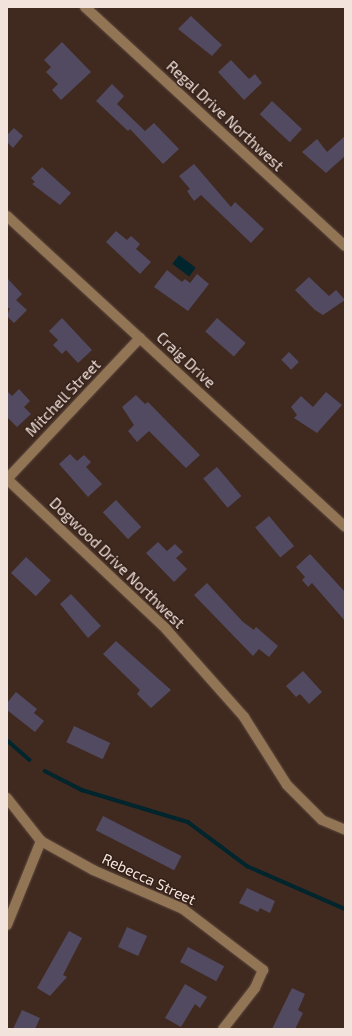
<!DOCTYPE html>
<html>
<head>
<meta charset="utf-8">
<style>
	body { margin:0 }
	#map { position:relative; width:352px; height:1036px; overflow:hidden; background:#402a20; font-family:"Exo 2",sans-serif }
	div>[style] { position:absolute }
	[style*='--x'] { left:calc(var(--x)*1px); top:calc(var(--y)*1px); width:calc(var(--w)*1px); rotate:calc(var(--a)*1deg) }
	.water>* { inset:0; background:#00252d; transform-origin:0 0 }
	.stream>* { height:3.5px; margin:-1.75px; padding:0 1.75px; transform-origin:1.75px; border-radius:1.75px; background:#00252d }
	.building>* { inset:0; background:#514a60; transform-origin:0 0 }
	.roads { filter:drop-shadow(0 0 1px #5c483e) drop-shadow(0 0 1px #5c483e) }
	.minor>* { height:10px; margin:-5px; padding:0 5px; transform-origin:5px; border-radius:5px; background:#927554 }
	span { translate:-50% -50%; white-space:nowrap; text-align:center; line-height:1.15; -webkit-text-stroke:3px #352017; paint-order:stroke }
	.street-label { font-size:15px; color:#f2e3dd }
	.frame { position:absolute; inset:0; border:8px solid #f2e3dd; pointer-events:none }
</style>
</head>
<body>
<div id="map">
	<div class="water">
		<div style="left:179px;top:255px;width:21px;height:11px;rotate:37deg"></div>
	</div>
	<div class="stream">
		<div style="--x:7;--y:740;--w:30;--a:41"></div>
		<div style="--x:45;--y:771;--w:42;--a:27.2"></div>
		<div style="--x:82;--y:790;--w:111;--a:16.8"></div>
		<div style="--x:188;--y:822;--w:74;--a:36.7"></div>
		<div style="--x:247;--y:866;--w:107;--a:23.7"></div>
	</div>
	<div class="building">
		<div style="clip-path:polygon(191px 16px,222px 45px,212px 56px,178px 29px)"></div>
		<div style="clip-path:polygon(62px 42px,91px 72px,61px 100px,52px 90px,58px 84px,46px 72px,51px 67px,44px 60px)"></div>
		<div style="clip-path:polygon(231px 60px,249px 79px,255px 74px,262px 83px,244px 100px,218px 72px)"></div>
		<div style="clip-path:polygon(112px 84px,124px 96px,117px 104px,145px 131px,154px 123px,179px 149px,163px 164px,130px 129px,128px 131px,96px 101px)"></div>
		<div style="left:272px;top:101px;width:41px;height:18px;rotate:43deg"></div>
		<div style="clip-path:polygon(14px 128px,23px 136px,13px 148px,7px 142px,7px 135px)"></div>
		<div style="clip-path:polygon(345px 136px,345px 156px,326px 173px,302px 152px,317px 139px,327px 152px)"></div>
		<div style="clip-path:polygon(194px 164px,231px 207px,235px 202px,264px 229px,251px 243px,201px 195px,194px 201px,187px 191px,190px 189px,179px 176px)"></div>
		<div style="clip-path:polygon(42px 167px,71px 193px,60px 205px,32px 184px,35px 182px,31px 178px)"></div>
		<div style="clip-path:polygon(116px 231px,127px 240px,131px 236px,140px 244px,136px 249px,151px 262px,140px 274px,106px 242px)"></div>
		<div style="clip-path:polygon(167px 270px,182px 282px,185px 279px,190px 283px,197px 274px,209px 284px,188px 311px,154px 287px)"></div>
		<div style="clip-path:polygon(309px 277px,329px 296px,336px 290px,345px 300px,323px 315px,315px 310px,295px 290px)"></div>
		<div style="clip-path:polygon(7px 278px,22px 294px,16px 300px,27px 310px,14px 323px,7px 316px,10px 308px,7px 308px)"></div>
		<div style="clip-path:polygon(62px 318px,92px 350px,78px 363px,66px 350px,62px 354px,53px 345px,58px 340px,49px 331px)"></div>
		<div style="left:217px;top:318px;width:38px;height:18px;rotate:41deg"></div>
		<div style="left:289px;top:352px;width:14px;height:11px;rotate:45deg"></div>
		<div style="clip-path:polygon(19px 389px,30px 401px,24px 407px,31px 414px,17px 427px,7px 417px,7px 391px,12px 396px)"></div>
		<div style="clip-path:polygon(326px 392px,342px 405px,317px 433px,294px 418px,297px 415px,291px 407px,301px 396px,313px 407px)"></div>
		<div style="clip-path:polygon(136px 395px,145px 404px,148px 402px,200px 455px,186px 468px,149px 431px,137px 442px,128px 431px,134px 425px,122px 407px)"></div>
		<div style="clip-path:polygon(70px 454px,77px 461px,84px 455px,91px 462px,86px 467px,102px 484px,88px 497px,59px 464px)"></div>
		<div style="left:217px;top:467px;width:38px;height:18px;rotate:50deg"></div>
		<div style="left:116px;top:500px;width:37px;height:18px;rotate:47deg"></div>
		<div style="left:269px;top:516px;width:39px;height:18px;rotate:50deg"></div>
		<div style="clip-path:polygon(158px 542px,167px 551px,175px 544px,183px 552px,176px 558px,187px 569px,174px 582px,146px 553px)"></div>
		<div style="clip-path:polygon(310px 554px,345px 592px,345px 621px,312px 583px,308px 587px,302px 580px,305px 577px,296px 567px)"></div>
		<div style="left:26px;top:557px;width:34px;height:22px;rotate:43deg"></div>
		<div style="clip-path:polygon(207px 583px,243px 622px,254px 630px,256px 627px,278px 646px,269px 657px,259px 649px,253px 656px,194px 595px)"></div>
		<div style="clip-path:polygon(71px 594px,101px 626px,88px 638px,60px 604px)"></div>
		<div style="clip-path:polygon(116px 641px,171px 690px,151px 708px,137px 694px,140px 690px,103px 654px)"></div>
		<div style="clip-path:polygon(303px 671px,322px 692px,309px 704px,300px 694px,296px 697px,286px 686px)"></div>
		<div style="clip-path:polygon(16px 692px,37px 709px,34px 713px,44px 721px,35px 732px,7px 710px,7px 703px)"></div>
		<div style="left:74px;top:726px;width:40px;height:18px;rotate:25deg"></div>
		<div style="left:103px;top:816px;width:88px;height:16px;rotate:27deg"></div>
		<div style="clip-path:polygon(247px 888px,275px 901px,270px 913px,260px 908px,258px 912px,239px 903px)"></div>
		<div style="left:127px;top:927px;width:22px;height:22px;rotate:24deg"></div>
		<div style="clip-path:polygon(69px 931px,82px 938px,63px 975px,67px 977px,50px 996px,37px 988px)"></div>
		<div style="left:188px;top:947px;width:41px;height:17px;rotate:28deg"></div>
		<div style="clip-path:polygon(185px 984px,207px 997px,200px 1008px,195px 1004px,181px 1027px,165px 1018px)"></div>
		<div style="clip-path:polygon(292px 988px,305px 994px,298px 1010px,303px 1013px,295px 1029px,272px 1029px)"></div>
		<div style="clip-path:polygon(22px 1010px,40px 1018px,35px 1029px,13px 1029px)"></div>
	</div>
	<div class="roads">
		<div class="minor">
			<div style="--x:85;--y:7;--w:353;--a:42.6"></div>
			<div style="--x:7;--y:216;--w:459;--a:42.6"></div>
			<div style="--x:7;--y:479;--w:219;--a:43.3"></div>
			<div style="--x:166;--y:629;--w:118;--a:48.4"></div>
			<div style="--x:244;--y:717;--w:80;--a:57.7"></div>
			<div style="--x:287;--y:785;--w:49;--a:45"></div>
			<div style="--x:322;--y:820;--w:25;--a:23"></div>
			<div style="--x:7;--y:479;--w:194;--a:-46.7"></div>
			<div style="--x:7;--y:798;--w:55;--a:51.7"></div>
			<div style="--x:41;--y:841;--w:60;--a:29.1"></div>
			<div style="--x:93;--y:870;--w:98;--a:23.4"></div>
			<div style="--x:183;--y:909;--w:101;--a:37.3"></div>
			<div style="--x:263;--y:970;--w:20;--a:114"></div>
			<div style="--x:255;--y:988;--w:52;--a:128"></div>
			<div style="--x:7;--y:925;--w:91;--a:-68"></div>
		</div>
	</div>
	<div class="street-label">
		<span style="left:225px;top:116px;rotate:43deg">Regal Drive Northwest</span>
		<span style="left:186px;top:360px;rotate:43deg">Craig Drive</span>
		<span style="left:63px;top:398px;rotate:-46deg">Mitchell Street</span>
		<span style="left:117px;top:563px;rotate:44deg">Dogwood Drive Northwest</span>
		<span style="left:149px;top:879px;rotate:25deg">Rebecca Street</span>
	</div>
	<div class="frame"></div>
</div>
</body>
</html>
